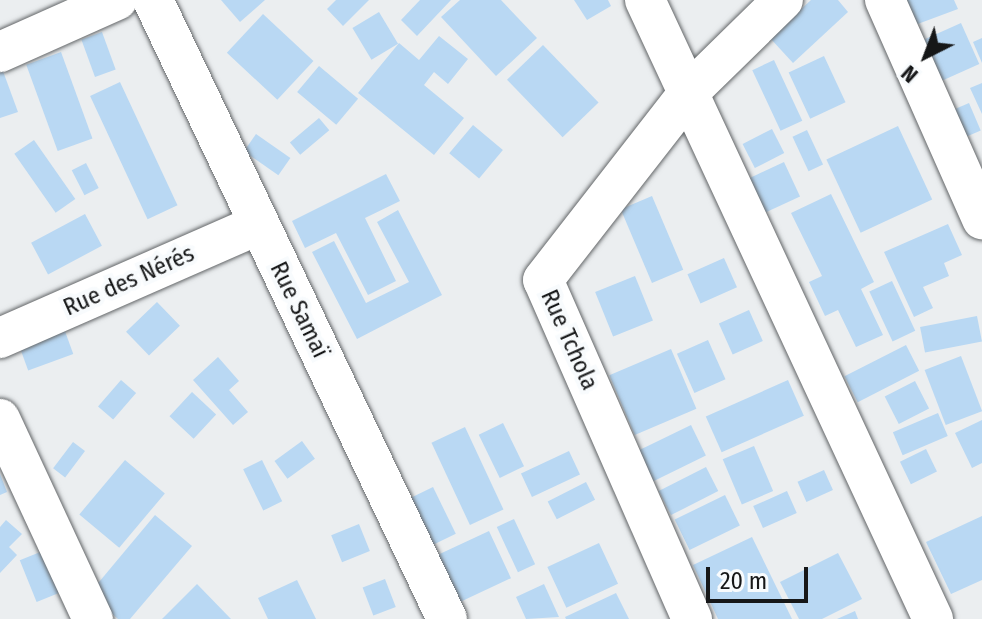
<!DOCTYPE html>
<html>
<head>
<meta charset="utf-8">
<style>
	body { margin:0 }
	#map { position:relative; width:982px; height:619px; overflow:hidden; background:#ebeef0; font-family:"Fira Sans Condensed",sans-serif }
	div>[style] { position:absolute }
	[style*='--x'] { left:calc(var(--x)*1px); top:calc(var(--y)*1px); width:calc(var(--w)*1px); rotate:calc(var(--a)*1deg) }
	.building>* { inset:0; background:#b9d8f3; transform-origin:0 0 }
	.roads { filter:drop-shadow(0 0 2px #636668) drop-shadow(0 0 2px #636668) }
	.minor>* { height:40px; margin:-20px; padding:0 20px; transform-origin:20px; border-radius:20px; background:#fff }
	span { translate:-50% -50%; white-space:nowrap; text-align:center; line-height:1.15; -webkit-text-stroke:8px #f8fbfd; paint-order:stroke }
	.street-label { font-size:24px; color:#161718 }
	.north { position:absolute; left:886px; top:16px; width:80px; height:80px; -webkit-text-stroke:6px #f8fbfd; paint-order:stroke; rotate:222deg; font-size:22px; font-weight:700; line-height:32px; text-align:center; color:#161718 }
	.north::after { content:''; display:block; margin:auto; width:28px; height:36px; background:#161718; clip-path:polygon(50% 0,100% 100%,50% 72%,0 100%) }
	.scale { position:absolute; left:706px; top:567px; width:102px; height:36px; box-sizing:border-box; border:4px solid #161718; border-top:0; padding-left:10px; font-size:24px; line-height:28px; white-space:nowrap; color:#161718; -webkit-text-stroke:6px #f8fbfd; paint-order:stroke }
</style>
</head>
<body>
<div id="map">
	<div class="building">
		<div style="clip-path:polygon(221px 0,265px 0,240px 22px)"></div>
		<div style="clip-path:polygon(336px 0,369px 0,343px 26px,327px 9px)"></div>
		<div style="clip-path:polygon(420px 0,451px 0,417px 36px,401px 20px)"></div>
		<div style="clip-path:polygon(460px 0,501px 0,537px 38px,496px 76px,441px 17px)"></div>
		<div style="clip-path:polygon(574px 0,608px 0,611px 6px,587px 20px)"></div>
		<div style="clip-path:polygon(811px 0,838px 0,848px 12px,793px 63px,770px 38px)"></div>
		<div style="clip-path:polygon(906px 0,954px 0,958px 9px,915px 25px)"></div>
		<div style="left:379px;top:12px;width:37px;height:31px;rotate:59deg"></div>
		<div style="left:263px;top:14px;width:69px;height:53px;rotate:43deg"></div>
		<div style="left:961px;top:23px;width:45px;height:44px;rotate:66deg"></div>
		<div style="left:102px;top:32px;width:40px;height:22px;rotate:70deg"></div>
		<div style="clip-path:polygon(439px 36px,468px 59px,448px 84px,434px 72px,424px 85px,464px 118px,434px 155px,358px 93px,399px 43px,419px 60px)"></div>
		<div style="clip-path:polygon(982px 38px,982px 63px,973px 42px)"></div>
		<div style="left:543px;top:45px;width:80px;height:50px;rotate:46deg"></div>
		<div style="left:61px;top:52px;width:92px;height:37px;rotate:70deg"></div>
		<div style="left:824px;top:56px;width:51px;height:39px;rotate:65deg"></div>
		<div style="left:774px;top:60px;width:67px;height:24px;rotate:65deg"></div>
		<div style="clip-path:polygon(0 63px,18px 112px,0 118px)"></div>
		<div style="left:319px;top:66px;width:51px;height:34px;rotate:40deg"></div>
		<div style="left:120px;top:82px;width:136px;height:33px;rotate:65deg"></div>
		<div style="clip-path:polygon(982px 83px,982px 114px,970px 88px)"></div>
		<div style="left:969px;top:103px;width:30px;height:17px;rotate:67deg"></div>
		<div style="left:319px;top:118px;width:16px;height:38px;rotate:50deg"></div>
		<div style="left:473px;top:125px;width:39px;height:37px;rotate:40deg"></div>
		<div style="left:898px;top:126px;width:81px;height:79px;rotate:65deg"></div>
		<div style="left:772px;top:129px;width:27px;height:33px;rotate:63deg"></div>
		<div style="left:807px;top:130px;width:38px;height:16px;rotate:65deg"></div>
		<div style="left:256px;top:134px;width:42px;height:21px;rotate:35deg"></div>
		<div style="left:34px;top:140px;width:72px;height:24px;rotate:55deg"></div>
		<div style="left:784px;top:162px;width:38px;height:40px;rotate:65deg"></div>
		<div style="left:86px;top:163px;width:28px;height:16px;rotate:63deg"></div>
		<div style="clip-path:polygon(386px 174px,400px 201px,365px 218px,396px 281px,368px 295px,336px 233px,305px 248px,292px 221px)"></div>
		<div style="clip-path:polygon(831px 194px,874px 282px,861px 289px,883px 335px,856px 347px,838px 310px,825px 316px,809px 282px,822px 276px,791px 213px)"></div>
		<div style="left:652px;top:196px;width:80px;height:34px;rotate:67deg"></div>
		<div style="clip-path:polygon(398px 210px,442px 295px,357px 339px,312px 252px,334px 241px,366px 303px,409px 282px,377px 222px)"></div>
		<div style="left:85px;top:214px;width:36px;height:61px;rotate:62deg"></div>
		<div style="clip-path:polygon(948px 224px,962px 255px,944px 263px,949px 276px,923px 287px,933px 308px,914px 317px,884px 252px)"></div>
		<div style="left:724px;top:258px;width:32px;height:40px;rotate:66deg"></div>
		<div style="left:635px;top:276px;width:48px;height:43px;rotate:68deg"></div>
		<div style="left:892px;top:281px;width:55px;height:25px;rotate:65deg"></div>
		<div style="left:157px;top:302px;width:33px;height:43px;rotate:46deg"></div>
		<div style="left:749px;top:310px;width:34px;height:33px;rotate:66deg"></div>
		<div style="left:977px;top:316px;width:26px;height:58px;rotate:79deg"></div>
		<div style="left:62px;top:323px;width:33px;height:48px;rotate:70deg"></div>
		<div style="left:708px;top:340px;width:43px;height:34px;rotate:66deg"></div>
		<div style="left:906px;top:345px;width:29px;height:69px;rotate:63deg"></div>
		<div style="left:671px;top:349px;width:65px;height:67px;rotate:67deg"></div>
		<div style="left:961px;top:356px;width:59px;height:39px;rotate:69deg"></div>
		<div style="clip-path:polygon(218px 357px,239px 381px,229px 390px,248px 412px,233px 425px,193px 380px)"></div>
		<div style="left:121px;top:380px;width:20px;height:35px;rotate:41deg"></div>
		<div style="left:788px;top:380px;width:39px;height:90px;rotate:66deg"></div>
		<div style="left:915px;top:381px;width:31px;height:34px;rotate:63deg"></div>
		<div style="left:192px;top:392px;width:33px;height:33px;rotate:43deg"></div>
		<div style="left:938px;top:413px;width:25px;height:49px;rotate:67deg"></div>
		<div style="clip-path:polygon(982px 420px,982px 463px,972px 468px,955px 433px)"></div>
		<div style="left:503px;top:423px;width:48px;height:27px;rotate:64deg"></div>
		<div style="left:691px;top:425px;width:34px;height:59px;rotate:64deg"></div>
		<div style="left:465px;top:427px;width:91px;height:37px;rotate:65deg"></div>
		<div style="left:302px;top:441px;width:22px;height:34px;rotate:54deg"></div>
		<div style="left:73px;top:442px;width:15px;height:33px;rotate:37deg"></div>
		<div style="left:754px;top:446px;width:49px;height:34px;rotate:67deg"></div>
		<div style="left:926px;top:449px;width:25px;height:29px;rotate:64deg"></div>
		<div style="left:569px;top:451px;width:26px;height:53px;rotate:65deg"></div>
		<div style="left:125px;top:460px;width:52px;height:71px;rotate:40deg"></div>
		<div style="left:262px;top:460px;width:46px;height:21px;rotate:64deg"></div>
		<div style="left:706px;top:467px;width:27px;height:53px;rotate:63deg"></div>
		<div style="left:824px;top:470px;width:22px;height:29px;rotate:66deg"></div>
		<div style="clip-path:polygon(0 474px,7px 492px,0 495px)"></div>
		<div style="left:586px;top:482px;width:20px;height:43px;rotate:63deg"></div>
		<div style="left:433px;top:487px;width:52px;height:32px;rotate:64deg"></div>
		<div style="left:787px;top:491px;width:24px;height:37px;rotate:66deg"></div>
		<div style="left:725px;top:495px;width:34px;height:56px;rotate:64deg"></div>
		<div style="clip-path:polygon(155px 515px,192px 546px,130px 619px,118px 619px,89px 594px)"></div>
		<div style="clip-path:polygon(982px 516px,982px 580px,951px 594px,926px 542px)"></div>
		<div style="left:514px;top:519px;width:50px;height:19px;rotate:65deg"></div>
		<div style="clip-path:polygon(6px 520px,22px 534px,9px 547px,17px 555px,0 573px,0 527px)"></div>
		<div style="left:359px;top:524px;width:29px;height:30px;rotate:68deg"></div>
		<div style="left:489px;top:531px;width:52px;height:58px;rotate:65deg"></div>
		<div style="clip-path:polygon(752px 537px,792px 619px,718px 619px,693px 565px)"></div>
		<div style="left:599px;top:543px;width:45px;height:57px;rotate:65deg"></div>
		<div style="left:55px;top:546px;width:45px;height:38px;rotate:68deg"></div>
		<div style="clip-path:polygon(838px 553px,862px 599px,822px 619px,799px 619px,780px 582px)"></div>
		<div style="left:385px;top:579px;width:30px;height:24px;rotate:69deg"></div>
		<div style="clip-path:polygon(297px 580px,316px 619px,268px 619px,258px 598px)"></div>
		<div style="clip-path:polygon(197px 584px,231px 619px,162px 619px)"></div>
		<div style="clip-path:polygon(544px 584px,559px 617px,526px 619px,516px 597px)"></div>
		<div style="clip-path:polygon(616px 593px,629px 619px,566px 619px,565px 617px)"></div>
		<div style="clip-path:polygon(855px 611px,858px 619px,837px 619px)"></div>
	</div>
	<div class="roads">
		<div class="minor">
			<div style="--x:153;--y:0;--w:685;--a:64.59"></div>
			<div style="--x:645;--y:0;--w:683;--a:65.05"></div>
			<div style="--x:885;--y:0;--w:240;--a:66.1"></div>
			<div style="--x:0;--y:52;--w:128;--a:-24"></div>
			<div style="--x:0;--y:338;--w:282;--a:-23.7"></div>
			<div style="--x:0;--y:419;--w:221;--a:65.1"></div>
			<div style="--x:692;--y:619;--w:370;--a:-113.7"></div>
			<div style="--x:543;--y:280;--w:239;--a:-52.1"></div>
			<div style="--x:690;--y:91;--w:130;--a:-44.4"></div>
		</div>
	</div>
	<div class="street-label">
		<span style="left:129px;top:281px;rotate:-24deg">Rue des Nérés</span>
		<span style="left:299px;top:310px;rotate:64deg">Rue Samaï</span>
		<span style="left:569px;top:340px;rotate:66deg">Rue Tchola</span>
	</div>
	<div class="north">N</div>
	<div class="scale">20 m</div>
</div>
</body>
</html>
